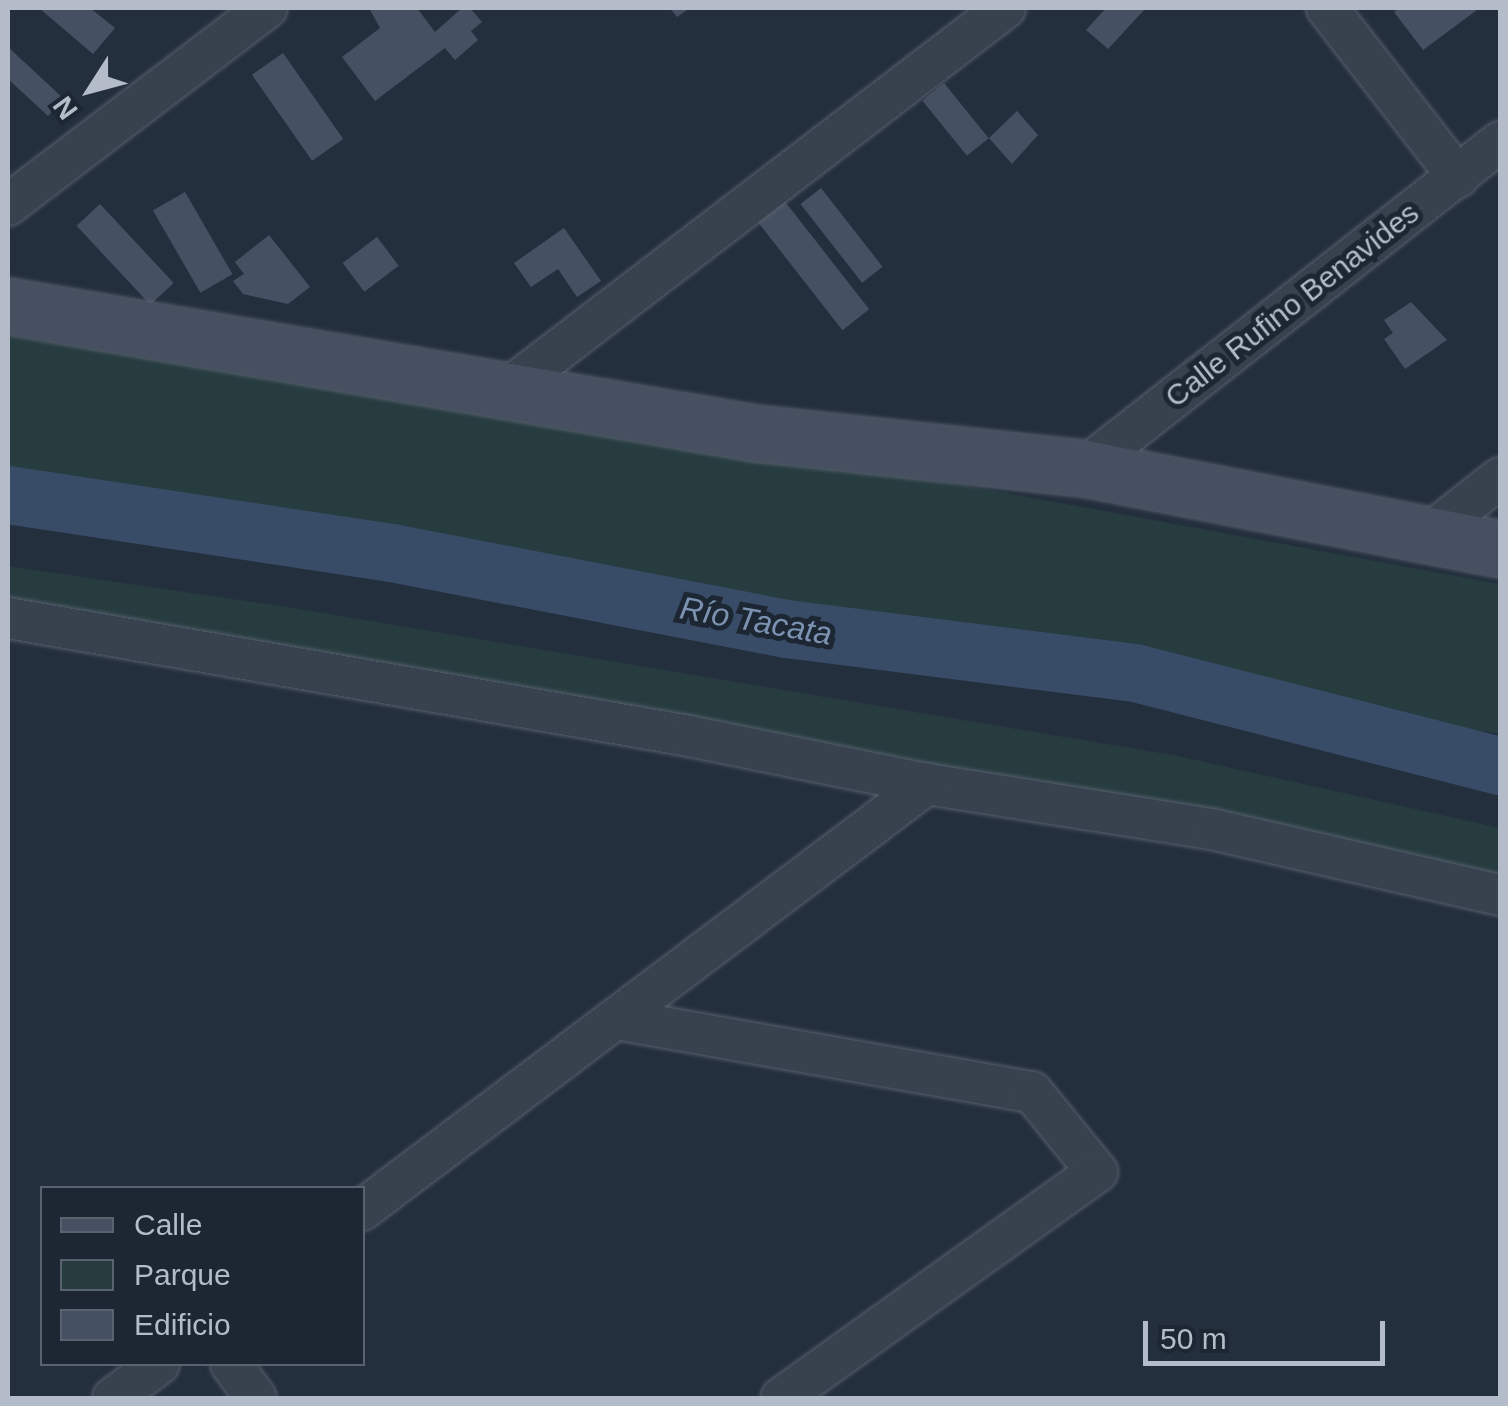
<!DOCTYPE html>
<html>
<head>
<meta charset="utf-8">
<style>
	body { margin:0 }
	#map { position:relative; width:1508px; height:1406px; overflow:hidden; background:#242f3e; font-family:Helvetica,sans-serif }
	div>[style] { position:absolute }
	[style*='--x'] { left:calc(var(--x)*1px); top:calc(var(--y)*1px); width:calc(var(--w)*1px); rotate:calc(var(--a)*1deg) }
	.green>* { inset:0; background:#263c3f }
	.river>* { height:58px; margin:-29px; padding:0 29px; transform-origin:29px; border-radius:29px; background:#394c67 }
	.building>* { inset:0; background:#455162; transform-origin:0 0 }
	.roads { filter:drop-shadow(0 0 2px #565f6c) drop-shadow(0 0 2px #565f6c) }
	.street>* { height:40px; margin:-20px; padding:0 20px; transform-origin:20px; border-radius:20px; background:#38414e }
	.secondary>* { height:55px; margin:-27.5px; padding:0 27.5px; transform-origin:27.5px; border-radius:27.5px; background:#465061 }
	span { translate:-50% -50%; white-space:nowrap; text-align:center; line-height:1.15; -webkit-text-stroke:10px #1d2633; paint-order:stroke }
	.street-label { font-size:30px; color:#b4bcc9 }
	.water-label { font-size:32px; color:#7c92b1; font-style:italic }
	.frame { position:absolute; inset:0; border:10px solid #b4bcc9; pointer-events:none }
	.legend { position:absolute; left:40px; top:1186px; width:325px; height:180px; box-sizing:border-box; background:#1d2633; border:2px solid #59626f; margin:0; padding:12px 18px; list-style:none; font-size:30px; color:#b4bcc9 }
	.legend li { display:flex; align-items:center; gap:20px; height:50px }
	.legend b { width:50px; border:2px solid #59626f }
	.north { position:absolute; left:40px; top:40px; width:100px; height:100px; -webkit-text-stroke:8px #1d2633; paint-order:stroke; rotate:234deg; font-size:28px; font-weight:700; line-height:40px; text-align:center; color:#b4bcc9 }
	.north::after { content:''; display:block; margin:auto; width:35px; height:45px; background:#b4bcc9; clip-path:polygon(50% 0,100% 100%,50% 72%,0 100%) }
	.scale { position:absolute; left:1143px; top:1321px; width:242px; height:45px; box-sizing:border-box; border:5px solid #b4bcc9; border-top:0; padding-left:12px; font-size:30px; line-height:35px; white-space:nowrap; color:#b4bcc9; -webkit-text-stroke:8px #1d2633; paint-order:stroke }
</style>
</head>
<body>
<div id="map">
	<div class="green">
		<div style="clip-path:polygon(8px 336px,990px 490px,1500px 584px,1500px 734px,8px 473px)"></div>
		<div style="clip-path:polygon(8px 566px,287px 607px,1178px 756px,1500px 828px,1500px 881px,8px 608px)"></div>
	</div>
	<div class="river">
		<div style="--x:8;--y:495;--w:388;--a:8.6"></div>
		<div style="--x:392;--y:553;--w:402;--a:10.9"></div>
		<div style="--x:787;--y:629;--w:351;--a:7.2"></div>
		<div style="--x:1135;--y:673;--w:377;--a:14.3"></div>
	</div>
	<div class="building">
		<div style="clip-path:polygon(39px 8px,90px 8px,115px 28px,93px 54px)"></div>
		<div style="clip-path:polygon(369px 8px,417px 8px,435px 32px,462px 8px,470px 8px,482px 22px,471px 31px,478px 40px,455px 60px,445px 48px,375px 101px,342px 57px,380px 28px)"></div>
		<div style="clip-path:polygon(670px 8px,690px 8px,677px 17px)"></div>
		<div style="clip-path:polygon(1106px 8px,1146px 8px,1108px 49px,1086px 30px)"></div>
		<div style="clip-path:polygon(1399px 8px,1475px 8px,1477px 10px,1423px 50px,1394px 12px)"></div>
		<div style="clip-path:polygon(8px 47px,64px 99px,48px 116px,8px 79px)"></div>
		<div style="left:283px;top:53px;width:105px;height:38px;rotate:55deg"></div>
		<div style="left:944px;top:83px;width:71px;height:28px;rotate:51deg"></div>
		<div style="clip-path:polygon(1017px 111px,1038px 135px,1012px 164px,989px 138px)"></div>
		<div style="left:821px;top:188px;width:100px;height:26px;rotate:52deg"></div>
		<div style="left:185px;top:192px;width:95px;height:37px;rotate:60deg"></div>
		<div style="left:783px;top:199px;width:140px;height:34px;rotate:52deg"></div>
		<div style="left:100px;top:204px;width:108px;height:32px;rotate:47deg"></div>
		<div style="clip-path:polygon(564px 228px,601px 281px,577px 297px,558px 269px,531px 287px,514px 263px)"></div>
		<div style="clip-path:polygon(269px 235px,310px 287px,288px 304px,243px 294px,233px 281px,244px 274px,235px 262px)"></div>
		<div style="left:377px;top:237px;width:36px;height:43px;rotate:53deg"></div>
		<div style="clip-path:polygon(1411px 302px,1447px 340px,1405px 369px,1384px 339px,1393px 333px,1384px 320px)"></div>
	</div>
	<div class="roads">
		<div class="street">
			<div style="--x:1327;--y:8;--w:214;--a:52.2"></div>
			<div style="--x:8;--y:205;--w:325;--a:-37.3"></div>
			<div style="--x:505;--y:391;--w:630;--a:-37.45"></div>
			<div style="--x:1084;--y:468;--w:529;--a:-38.08"></div>
			<div style="--x:1430;--y:533;--w:89;--a:-38.2"></div>
			<div style="--x:8;--y:618;--w:691;--a:9.83"></div>
			<div style="--x:689;--y:736;--w:243;--a:11.4"></div>
			<div style="--x:927;--y:784;--w:288;--a:9"></div>
			<div style="--x:1211;--y:829;--w:296;--a:12.9"></div>
			<div style="--x:616;--y:1019;--w:422;--a:10"></div>
			<div style="--x:1032;--y:1092;--w:103;--a:50.9"></div>
			<div style="--x:1097;--y:1172;--w:388;--a:144.4"></div>
			<div style="--x:362;--y:1210;--w:708;--a:-37.02"></div>
			<div style="--x:231;--y:1364;--w:42;--a:53.7"></div>
			<div style="--x:113;--y:1398;--w:57;--a:-36.5"></div>
		</div>
		<div class="secondary">
			<div style="--x:8;--y:306;--w:758;--a:9.65"></div>
			<div style="--x:755;--y:433;--w:331;--a:6.1"></div>
			<div style="--x:1084;--y:468;--w:424;--a:11"></div>
		</div>
	</div>
	<div class="street-label">
		<span style="left:1292px;top:305px;rotate:-38deg">Calle Rufino Benavides</span>
	</div>
	<div class="water-label">
		<span style="left:756px;top:621px;rotate:10deg">Río Tacata</span>
	</div>
	<div class="frame"></div>
	<ul class="legend">
	<li><b style="height:12px;background:#465061"></b>Calle</li>
	<li><b style="height:28px;background:#263c3f"></b>Parque</li>
	<li><b style="height:28px;background:#455162"></b>Edificio</li>
	</ul>
	<div class="north">N</div>
	<div class="scale">50 m</div>
</div>
</body>
</html>
